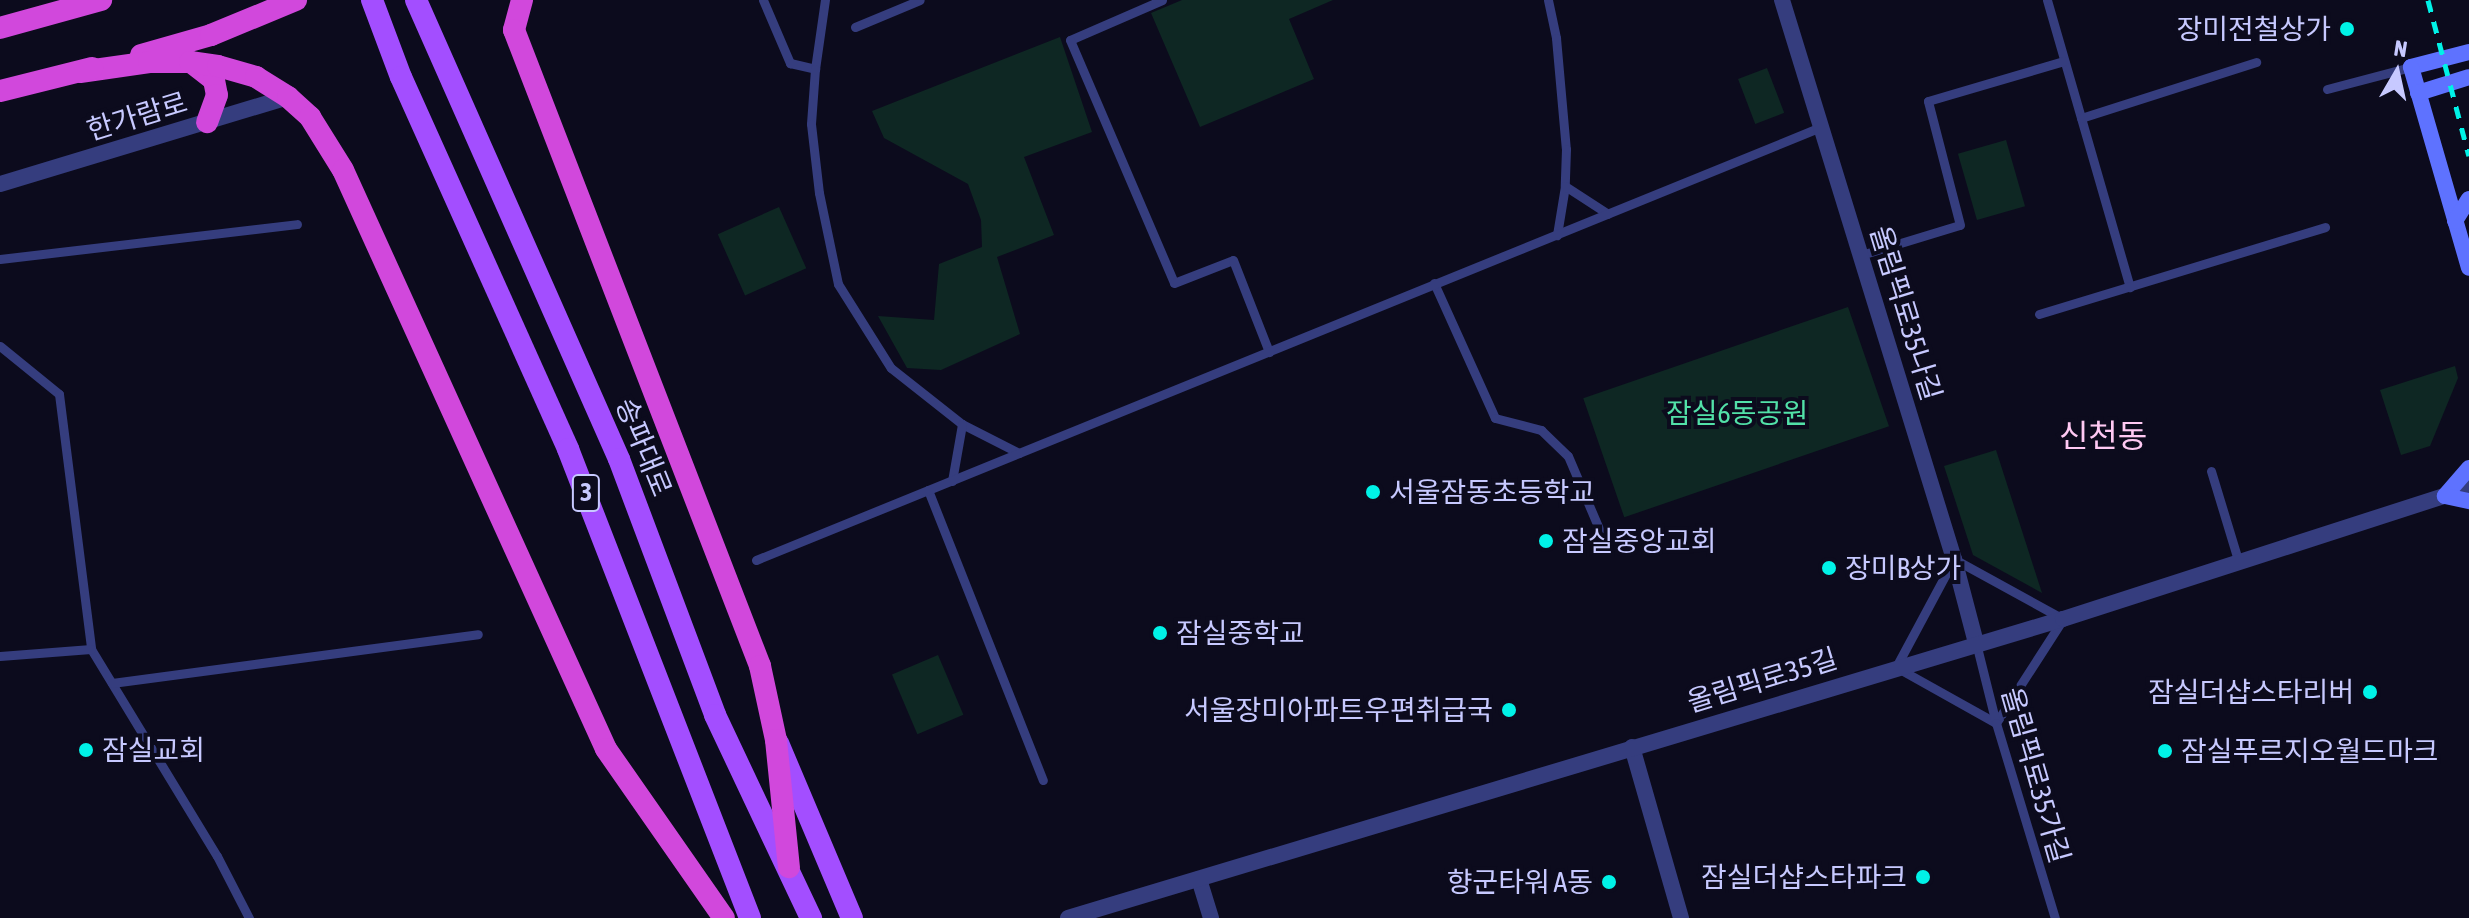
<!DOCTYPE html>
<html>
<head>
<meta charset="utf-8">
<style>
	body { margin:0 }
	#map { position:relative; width:2469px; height:918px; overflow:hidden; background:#0c0b1d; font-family:"Asap Condensed","Noto Sans KR",sans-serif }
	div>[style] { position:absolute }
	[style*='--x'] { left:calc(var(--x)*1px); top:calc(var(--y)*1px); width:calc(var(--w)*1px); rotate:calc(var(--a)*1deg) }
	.green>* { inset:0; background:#0e2723; transform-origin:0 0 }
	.service>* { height:9px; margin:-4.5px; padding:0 4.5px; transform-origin:4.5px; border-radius:4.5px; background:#353d7e }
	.minor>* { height:16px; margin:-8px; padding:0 8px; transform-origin:8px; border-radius:8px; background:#353d7e }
	.tertiary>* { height:16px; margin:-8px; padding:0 8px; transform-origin:8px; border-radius:8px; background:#353d7e }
	.secondary>* { height:16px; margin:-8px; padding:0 8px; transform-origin:8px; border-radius:8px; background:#5e72ff }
	.primary>* { height:22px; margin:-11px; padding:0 11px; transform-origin:11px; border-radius:11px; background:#a34eff }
	.trunk>* { height:22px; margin:-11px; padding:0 11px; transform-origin:11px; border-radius:11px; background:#d148dc }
	.rail>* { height:5px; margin-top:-2.5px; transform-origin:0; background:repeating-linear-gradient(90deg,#00f2e7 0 12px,transparent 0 22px) }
	.dots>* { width:22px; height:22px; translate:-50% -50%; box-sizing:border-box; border:4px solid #0c0b1d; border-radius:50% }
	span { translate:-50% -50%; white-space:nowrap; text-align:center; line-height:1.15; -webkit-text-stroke:8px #0c0b1d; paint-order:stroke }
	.shield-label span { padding:2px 6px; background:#0c0b1d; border:2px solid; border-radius:6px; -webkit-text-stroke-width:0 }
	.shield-label { font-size:26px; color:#c7c9ff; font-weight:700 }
	.poi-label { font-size:28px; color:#c7c9ff }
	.right { translate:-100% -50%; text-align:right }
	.left { translate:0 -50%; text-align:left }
	.street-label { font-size:28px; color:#c7c9ff }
	.park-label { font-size:28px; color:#52e1a8 }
	.quarter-label { font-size:32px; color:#ffc9f3 }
	.north { position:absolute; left:2357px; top:32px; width:80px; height:80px; -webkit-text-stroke:6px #0c0b1d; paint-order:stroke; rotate:9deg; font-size:22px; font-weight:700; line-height:32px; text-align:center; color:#c7c9ff }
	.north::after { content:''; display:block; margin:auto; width:28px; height:36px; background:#c7c9ff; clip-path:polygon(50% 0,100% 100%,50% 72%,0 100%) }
</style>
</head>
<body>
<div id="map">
	<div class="green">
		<div style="clip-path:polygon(1182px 0,1333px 0,1289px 19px,1314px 79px,1200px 127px,1151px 13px)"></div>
		<div style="clip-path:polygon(1060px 37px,1092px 132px,1024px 157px,1054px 235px,997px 257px,1020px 334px,941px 370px,907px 368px,878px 316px,934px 320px,939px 264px,982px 247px,981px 220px,968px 184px,884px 138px,872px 111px)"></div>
		<div style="left:1767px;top:68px;width:48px;height:31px;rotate:69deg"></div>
		<div style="left:2006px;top:140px;width:69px;height:50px;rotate:74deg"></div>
		<div style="left:779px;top:207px;width:67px;height:67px;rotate:66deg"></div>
		<div style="left:1848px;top:307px;width:126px;height:280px;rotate:71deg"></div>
		<div style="clip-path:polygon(2455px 366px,2458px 378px,2430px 446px,2401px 455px,2380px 390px)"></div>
		<div style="clip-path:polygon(1996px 450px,2042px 593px,1973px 555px,1944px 466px)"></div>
		<div style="left:938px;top:655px;width:65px;height:50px;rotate:67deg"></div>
	</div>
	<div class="service">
		<div style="--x:763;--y:0;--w:69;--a:66.8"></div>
		<div style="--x:790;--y:63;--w:26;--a:13"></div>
		<div style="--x:815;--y:69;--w:70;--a:-81.8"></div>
		<div style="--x:1162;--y:0;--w:100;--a:156.5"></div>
		<div style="--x:1070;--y:40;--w:264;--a:66.8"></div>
		<div style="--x:1174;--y:283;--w:63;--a:-21.3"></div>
		<div style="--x:1233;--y:260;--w:99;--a:68.6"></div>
		<div style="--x:1548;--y:0;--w:39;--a:78"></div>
		<div style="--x:1556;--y:38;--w:111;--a:84.9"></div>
		<div style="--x:1566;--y:149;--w:37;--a:92"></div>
		<div style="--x:1565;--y:186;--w:50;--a:99.3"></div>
		<div style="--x:2047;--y:0;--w:299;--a:73.9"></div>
		<div style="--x:855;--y:27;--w:70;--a:-22.6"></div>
		<div style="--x:815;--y:69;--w:55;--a:94.2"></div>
		<div style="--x:811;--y:124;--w:69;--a:83.4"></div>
		<div style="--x:819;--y:193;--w:93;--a:78.2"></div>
		<div style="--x:838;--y:284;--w:99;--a:57.8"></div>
		<div style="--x:891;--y:368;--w:90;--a:38.3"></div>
		<div style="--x:962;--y:424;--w:64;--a:27"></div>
		<div style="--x:2327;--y:89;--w:87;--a:-14.7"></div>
		<div style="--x:2081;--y:118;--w:184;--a:-17.7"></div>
		<div style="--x:1565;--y:186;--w:51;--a:33.1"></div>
		<div style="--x:1861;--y:255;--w:103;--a:-16.9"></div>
		<div style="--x:1960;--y:225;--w:128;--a:-104.5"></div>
		<div style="--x:1928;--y:101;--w:142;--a:-16.4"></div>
		<div style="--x:0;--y:259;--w:299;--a:-6.7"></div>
		<div style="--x:1434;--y:283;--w:148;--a:65.7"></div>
		<div style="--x:1495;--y:418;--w:48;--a:14.6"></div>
		<div style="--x:1541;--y:430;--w:37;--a:44"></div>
		<div style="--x:1568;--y:456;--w:89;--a:66.9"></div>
		<div style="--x:2039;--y:314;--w:299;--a:-16.9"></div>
		<div style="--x:0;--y:346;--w:76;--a:39.1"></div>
		<div style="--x:59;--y:394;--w:257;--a:82.8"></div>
		<div style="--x:91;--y:649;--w:242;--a:58.7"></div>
		<div style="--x:217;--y:856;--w:70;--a:62.7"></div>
		<div style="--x:2211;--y:471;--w:96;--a:73.1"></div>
		<div style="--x:952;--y:481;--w:58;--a:-80"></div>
		<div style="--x:928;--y:490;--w:312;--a:68.4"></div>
		<div style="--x:1954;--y:559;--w:124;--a:28.8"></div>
		<div style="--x:2063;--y:619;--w:124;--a:122.8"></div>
		<div style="--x:1996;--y:723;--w:115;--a:-150.8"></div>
		<div style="--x:1896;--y:667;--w:123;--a:-61.8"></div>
		<div style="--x:756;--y:560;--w:1150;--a:-22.13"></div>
		<div style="--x:1976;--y:643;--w:82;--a:76"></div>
		<div style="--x:1996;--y:723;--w:204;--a:73.2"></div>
		<div style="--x:0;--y:656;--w:91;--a:-4.4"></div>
		<div style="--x:112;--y:683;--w:369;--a:-7.6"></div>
	</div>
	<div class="minor">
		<div style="--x:1782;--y:0;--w:585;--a:72.9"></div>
		<div style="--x:1954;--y:559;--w:87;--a:75.3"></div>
		<div style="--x:1632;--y:747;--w:178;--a:74"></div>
		<div style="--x:1199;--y:879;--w:41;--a:72.9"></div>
	</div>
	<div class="tertiary">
		<div style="--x:0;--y:184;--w:301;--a:-16.8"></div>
		<div style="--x:1068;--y:918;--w:1039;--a:-16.73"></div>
		<div style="--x:2063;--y:619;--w:427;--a:-17.9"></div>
	</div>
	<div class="secondary">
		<div style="--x:2469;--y:52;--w:60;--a:165.5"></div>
		<div style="--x:2411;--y:67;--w:209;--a:73.9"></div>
		<div style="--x:2418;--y:93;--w:53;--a:-17.4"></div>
		<div style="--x:2455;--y:221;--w:26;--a:-58"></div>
		<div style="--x:2469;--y:468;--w:37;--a:131"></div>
		<div style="--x:2445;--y:496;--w:25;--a:12"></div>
	</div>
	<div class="primary">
		<div style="--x:372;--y:0;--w:82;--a:69.4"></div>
		<div style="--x:401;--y:77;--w:408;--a:65.8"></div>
		<div style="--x:568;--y:449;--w:503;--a:68.79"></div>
		<div style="--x:416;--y:0;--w:502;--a:66.14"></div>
		<div style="--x:619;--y:459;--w:273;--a:69.4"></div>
		<div style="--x:715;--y:715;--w:225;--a:64.7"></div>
		<div style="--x:778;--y:743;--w:190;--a:67.1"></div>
	</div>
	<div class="trunk">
		<div style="--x:522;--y:0;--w:31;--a:105"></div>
		<div style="--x:514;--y:30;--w:682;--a:68.85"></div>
		<div style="--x:760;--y:666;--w:76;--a:77.8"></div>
		<div style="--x:776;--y:740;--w:128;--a:84.2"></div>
		<div style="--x:0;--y:28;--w:105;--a:-15.5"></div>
		<div style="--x:141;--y:55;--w:73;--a:-15.9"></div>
		<div style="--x:211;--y:35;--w:92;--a:-22.4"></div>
		<div style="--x:191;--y:62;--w:29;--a:38"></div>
		<div style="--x:214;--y:80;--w:15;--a:79"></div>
		<div style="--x:217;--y:95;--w:29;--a:110"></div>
		<div style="--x:80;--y:72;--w:70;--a:-8.2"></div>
		<div style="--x:149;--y:62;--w:41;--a:0"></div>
		<div style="--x:190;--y:62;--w:28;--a:8"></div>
		<div style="--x:218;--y:66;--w:40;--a:16"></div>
		<div style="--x:256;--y:77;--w:38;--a:32"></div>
		<div style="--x:288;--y:97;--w:30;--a:42"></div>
		<div style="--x:310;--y:117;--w:62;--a:58.1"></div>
		<div style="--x:343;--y:170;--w:636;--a:65.57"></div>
		<div style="--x:606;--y:749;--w:206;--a:55.1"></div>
		<div style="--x:0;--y:91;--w:95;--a:-14"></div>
	</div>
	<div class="rail">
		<div style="--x:2428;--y:0;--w:161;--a:75.3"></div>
	</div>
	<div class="dots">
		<div style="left:2347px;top:29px;background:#00f2e7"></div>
		<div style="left:1373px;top:492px;background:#00f2e7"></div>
		<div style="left:1546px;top:541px;background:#00f2e7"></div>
		<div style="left:1829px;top:568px;background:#00f2e7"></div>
		<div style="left:1160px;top:633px;background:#00f2e7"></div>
		<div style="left:2370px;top:692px;background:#00f2e7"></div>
		<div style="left:1509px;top:710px;background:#00f2e7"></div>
		<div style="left:86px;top:750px;background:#00f2e7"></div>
		<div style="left:2165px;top:751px;background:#00f2e7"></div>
		<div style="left:1923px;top:877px;background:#00f2e7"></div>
		<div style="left:1609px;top:882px;background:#00f2e7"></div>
	</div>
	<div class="shield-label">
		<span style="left:586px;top:493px">3</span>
	</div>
	<div class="poi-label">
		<span class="right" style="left:2331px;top:29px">장미전철상가</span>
		<span class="left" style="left:1389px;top:492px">서울잠동초등학교</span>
		<span class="left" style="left:1562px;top:541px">잠실중앙교회</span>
		<span class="left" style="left:1845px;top:568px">장미B상가</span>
		<span class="left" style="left:1176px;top:633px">잠실중학교</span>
		<span class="right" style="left:2354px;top:692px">잠실더샵스타리버</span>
		<span class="right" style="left:1493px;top:710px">서울장미아파트우편취급국</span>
		<span class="left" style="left:102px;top:750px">잠실교회</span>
		<span class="left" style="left:2181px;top:751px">잠실푸르지오월드마크</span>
		<span class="right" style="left:1907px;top:877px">잠실더샵스타파크</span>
		<span class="right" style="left:1593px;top:882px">향군타워 A동</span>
	</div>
	<div class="street-label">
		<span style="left:137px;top:116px;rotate:-17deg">한가람로</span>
		<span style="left:1906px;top:313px;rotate:73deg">올림픽로35나길</span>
		<span style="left:644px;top:447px;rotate:68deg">송파대로</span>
		<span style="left:1762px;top:680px;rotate:-17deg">올림픽로35길</span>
		<span style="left:2036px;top:775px;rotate:74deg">올림픽로35가길</span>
	</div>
	<div class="park-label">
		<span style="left:1737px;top:413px">잠실6동공원</span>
	</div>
	<div class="quarter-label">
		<span style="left:2103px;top:436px">신천동</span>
	</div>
	<div class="north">N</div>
</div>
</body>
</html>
